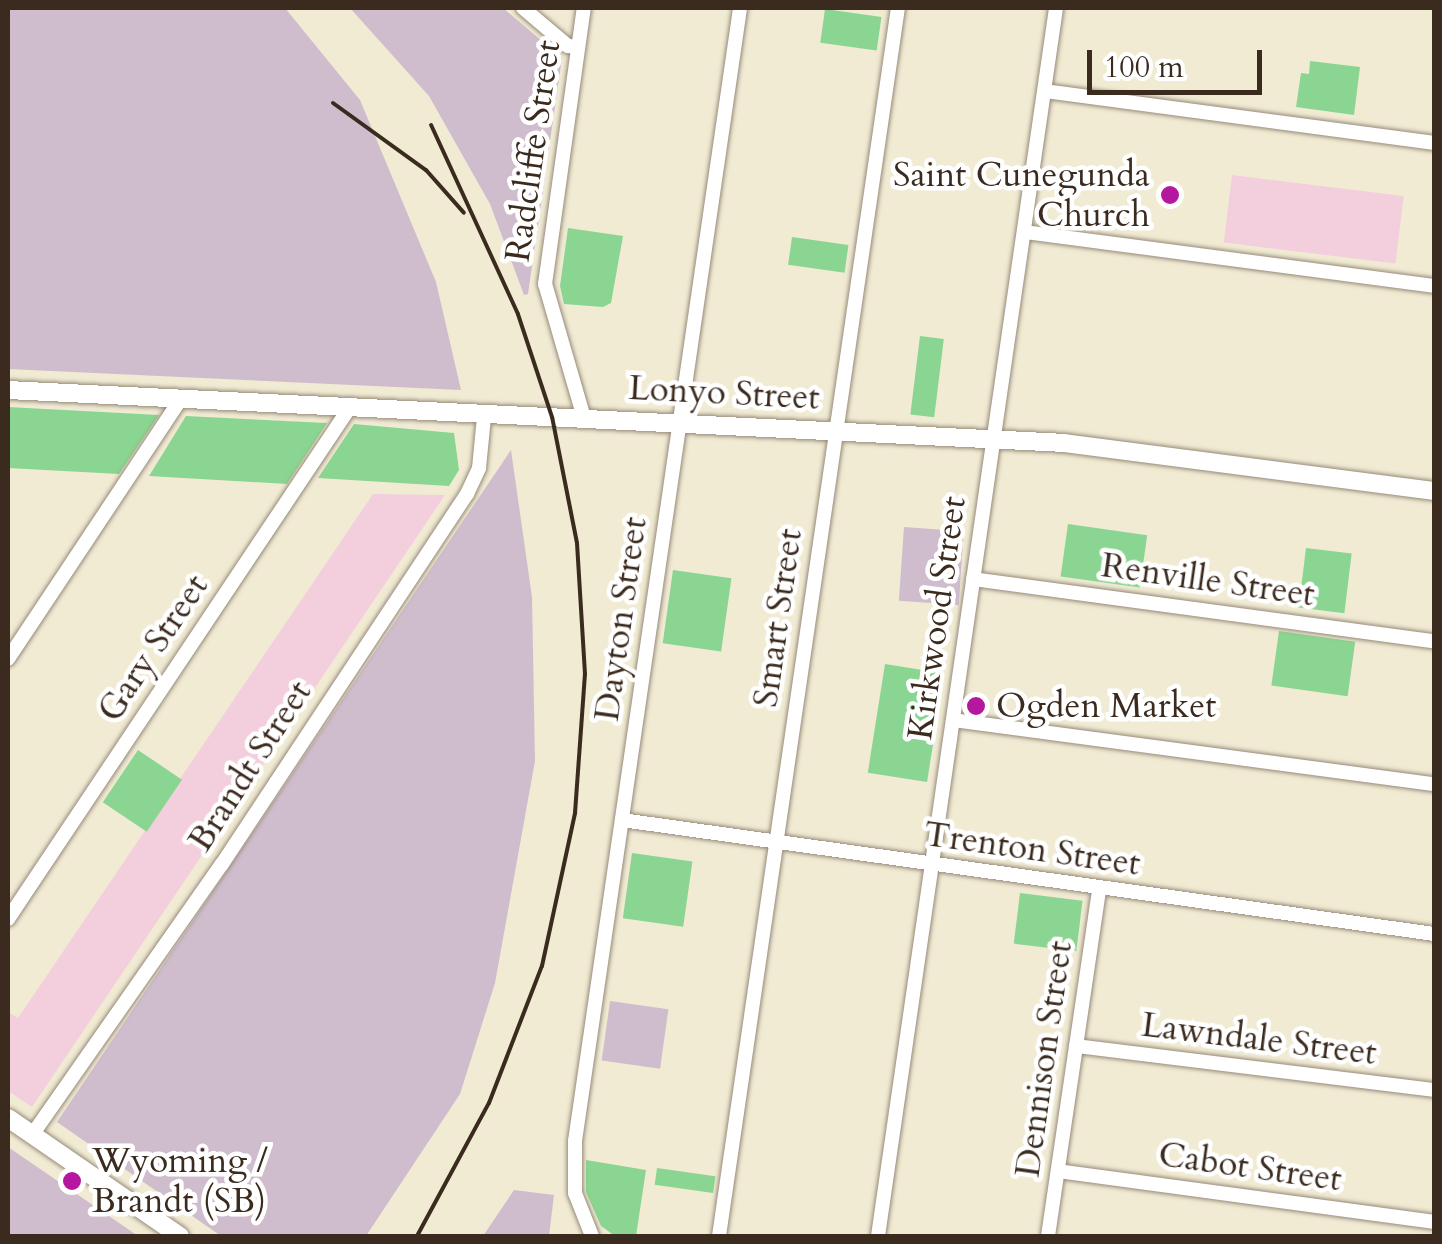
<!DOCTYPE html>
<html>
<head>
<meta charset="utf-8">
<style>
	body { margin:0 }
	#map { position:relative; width:1442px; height:1244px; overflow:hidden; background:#f1ebd4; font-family:Cardo,serif }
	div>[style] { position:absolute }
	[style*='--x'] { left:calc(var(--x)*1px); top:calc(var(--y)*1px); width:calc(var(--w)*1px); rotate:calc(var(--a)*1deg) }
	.built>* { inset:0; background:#f3cfde; transform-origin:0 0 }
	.industrial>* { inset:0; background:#cfbdce; transform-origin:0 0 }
	.green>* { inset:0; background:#8ad591; transform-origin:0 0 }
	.roads { filter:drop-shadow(0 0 2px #968a79) drop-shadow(0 0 2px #968a79) }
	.minor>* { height:14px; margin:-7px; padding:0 7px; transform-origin:7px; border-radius:7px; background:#fff }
	.tertiary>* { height:18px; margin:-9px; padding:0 9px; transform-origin:9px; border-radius:9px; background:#fff }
	.rail>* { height:4px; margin:-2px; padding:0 2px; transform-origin:2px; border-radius:2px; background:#3b2a1e }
	.dots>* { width:28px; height:28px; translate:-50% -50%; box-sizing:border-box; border:5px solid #fff; border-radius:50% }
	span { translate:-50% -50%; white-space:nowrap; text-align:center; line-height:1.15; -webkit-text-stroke:9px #fff; paint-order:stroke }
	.street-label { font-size:35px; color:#3b2a1e }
	.poi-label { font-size:35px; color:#3b2a1e }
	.right { translate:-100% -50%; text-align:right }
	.left { translate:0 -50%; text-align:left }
	.frame { position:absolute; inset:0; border:10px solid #3b2a1e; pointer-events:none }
	.scale { position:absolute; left:1087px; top:50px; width:175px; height:45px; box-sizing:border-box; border:5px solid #3b2a1e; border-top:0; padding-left:12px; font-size:30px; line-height:35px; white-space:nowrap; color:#3b2a1e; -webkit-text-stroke:8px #fff; paint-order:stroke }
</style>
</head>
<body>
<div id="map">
	<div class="built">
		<div style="left:1232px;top:175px;width:173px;height:68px;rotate:7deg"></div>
		<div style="clip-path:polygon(373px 494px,445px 495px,32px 1107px,8px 1091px,8px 1012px,18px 1018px)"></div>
	</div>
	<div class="industrial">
		<div style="clip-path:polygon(8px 8px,285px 8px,360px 100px,436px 282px,461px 390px,8px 369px)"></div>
		<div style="clip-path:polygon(350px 8px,503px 8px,562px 58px,528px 294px,524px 295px,490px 204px,429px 96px)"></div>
		<div style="clip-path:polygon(511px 450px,532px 597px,535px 761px,495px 983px,460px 1094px,366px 1236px,221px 1236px,57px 1122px)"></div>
		<div style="left:904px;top:527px;width:60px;height:74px;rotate:4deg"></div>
		<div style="left:610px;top:1001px;width:59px;height:60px;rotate:8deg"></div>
		<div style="clip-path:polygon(8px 1147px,122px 1225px,138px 1236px,8px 1236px)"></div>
		<div style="clip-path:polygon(514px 1190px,554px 1195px,549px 1236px,483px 1236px)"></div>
	</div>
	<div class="green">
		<div style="left:825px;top:9px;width:57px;height:34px;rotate:8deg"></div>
		<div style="clip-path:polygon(1310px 61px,1360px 67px,1354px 115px,1296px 107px,1301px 73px,1309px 74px)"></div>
		<div style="clip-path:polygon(568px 228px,623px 236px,611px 303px,603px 307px,564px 304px,560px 286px)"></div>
		<div style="left:792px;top:237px;width:57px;height:28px;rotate:8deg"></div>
		<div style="left:920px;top:336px;width:24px;height:79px;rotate:7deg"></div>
		<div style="clip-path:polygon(8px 407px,159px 415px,119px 474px,8px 468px)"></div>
		<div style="clip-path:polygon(186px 416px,327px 423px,287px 484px,149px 476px)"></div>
		<div style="clip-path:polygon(354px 424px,454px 433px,459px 470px,449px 486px,318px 478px)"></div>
		<div style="left:1068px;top:524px;width:80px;height:53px;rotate:8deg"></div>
		<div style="left:1306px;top:548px;width:46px;height:60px;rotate:7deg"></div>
		<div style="left:673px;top:570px;width:59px;height:74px;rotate:8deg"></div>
		<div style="left:1279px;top:631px;width:77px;height:55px;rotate:8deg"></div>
		<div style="left:885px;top:664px;width:60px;height:110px;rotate:9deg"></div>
		<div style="left:138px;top:750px;width:53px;height:63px;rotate:34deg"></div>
		<div style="left:632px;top:853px;width:61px;height:66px;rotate:8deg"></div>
		<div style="left:1020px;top:893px;width:63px;height:51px;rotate:7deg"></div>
		<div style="clip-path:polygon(586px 1160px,646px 1170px,636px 1236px,615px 1236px,601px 1226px,586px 1192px)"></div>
		<div style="left:657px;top:1168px;width:59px;height:17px;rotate:8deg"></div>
	</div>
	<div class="roads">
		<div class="minor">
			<div style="--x:523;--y:8;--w:59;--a:40.2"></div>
			<div style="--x:568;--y:46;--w:10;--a:6"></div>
			<div style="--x:1045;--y:91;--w:392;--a:7.6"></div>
			<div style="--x:1025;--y:232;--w:413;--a:7.5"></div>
			<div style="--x:584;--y:418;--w:140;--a:-106.2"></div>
			<div style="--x:545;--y:284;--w:279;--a:-82"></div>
			<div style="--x:973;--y:579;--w:465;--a:7.7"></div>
			<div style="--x:8;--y:659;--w:309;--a:-56.4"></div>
			<div style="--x:953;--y:720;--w:485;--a:7.6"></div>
			<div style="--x:622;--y:820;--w:820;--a:7.99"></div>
			<div style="--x:8;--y:919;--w:612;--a:-56.26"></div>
			<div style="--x:1076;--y:1046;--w:361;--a:7"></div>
			<div style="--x:32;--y:1135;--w:331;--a:-55"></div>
			<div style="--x:222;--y:864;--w:444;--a:-56.5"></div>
			<div style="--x:467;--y:494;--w:29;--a:-65"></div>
			<div style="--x:479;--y:468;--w:51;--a:-84.4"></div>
			<div style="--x:1058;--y:1171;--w:379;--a:7.7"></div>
			<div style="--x:592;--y:1236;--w:46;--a:-111.6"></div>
			<div style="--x:575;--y:1193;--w:52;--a:-90"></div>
			<div style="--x:575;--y:1141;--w:1145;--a:-81.71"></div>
			<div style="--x:719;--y:1236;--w:1241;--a:-81.71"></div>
			<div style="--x:878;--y:1236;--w:1241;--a:-81.75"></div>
			<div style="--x:1048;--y:1236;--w:351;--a:-81.6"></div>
		</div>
		<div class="tertiary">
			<div style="--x:8;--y:390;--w:1057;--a:2.87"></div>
			<div style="--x:1064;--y:443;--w:373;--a:7.4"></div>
			<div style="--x:8;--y:1118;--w:209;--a:34.5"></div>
		</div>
	</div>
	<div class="rail">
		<div style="--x:333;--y:103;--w:115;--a:35.8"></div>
		<div style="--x:426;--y:170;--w:57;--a:48.5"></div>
		<div style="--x:417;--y:1236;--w:151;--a:-61.6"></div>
		<div style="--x:489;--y:1103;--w:147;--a:-68.9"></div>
		<div style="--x:542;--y:966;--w:157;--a:-77.8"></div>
		<div style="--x:575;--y:813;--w:139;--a:-85.9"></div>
		<div style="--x:585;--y:674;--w:131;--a:-93.5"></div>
		<div style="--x:577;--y:543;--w:128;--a:-101.2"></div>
		<div style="--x:552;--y:417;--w:108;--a:-108.3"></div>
		<div style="--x:518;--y:314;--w:208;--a:-114.7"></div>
	</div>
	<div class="dots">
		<div style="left:1170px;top:195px;background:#b5179e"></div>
		<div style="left:976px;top:706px;background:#b5179e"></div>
		<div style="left:72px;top:1181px;background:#b5179e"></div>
	</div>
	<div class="street-label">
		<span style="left:533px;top:151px;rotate:-82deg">Radcliffe Street</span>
		<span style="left:724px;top:393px;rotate:3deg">Lonyo Street</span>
		<span style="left:1208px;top:580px;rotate:8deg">Renville Street</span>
		<span style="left:778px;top:618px;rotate:-82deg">Smart Street</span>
		<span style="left:937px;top:618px;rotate:-82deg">Kirkwood Street</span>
		<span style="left:621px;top:619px;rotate:-82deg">Dayton Street</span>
		<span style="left:153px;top:648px;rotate:-56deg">Gary Street</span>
		<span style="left:250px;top:766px;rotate:-57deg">Brandt Street</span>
		<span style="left:1032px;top:849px;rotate:8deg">Trenton Street</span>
		<span style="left:1259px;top:1039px;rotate:7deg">Lawndale Street</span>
		<span style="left:1044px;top:1059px;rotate:-82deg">Dennison Street</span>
		<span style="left:1250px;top:1167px;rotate:8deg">Cabot Street</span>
	</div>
	<div class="poi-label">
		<span class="right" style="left:1150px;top:195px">Saint Cunegunda<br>Church</span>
		<span class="left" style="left:996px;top:706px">Ogden Market</span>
		<span class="left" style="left:92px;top:1181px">Wyoming /<br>Brandt (SB)</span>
	</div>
	<div class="frame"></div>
	<div class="scale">100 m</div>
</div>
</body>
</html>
